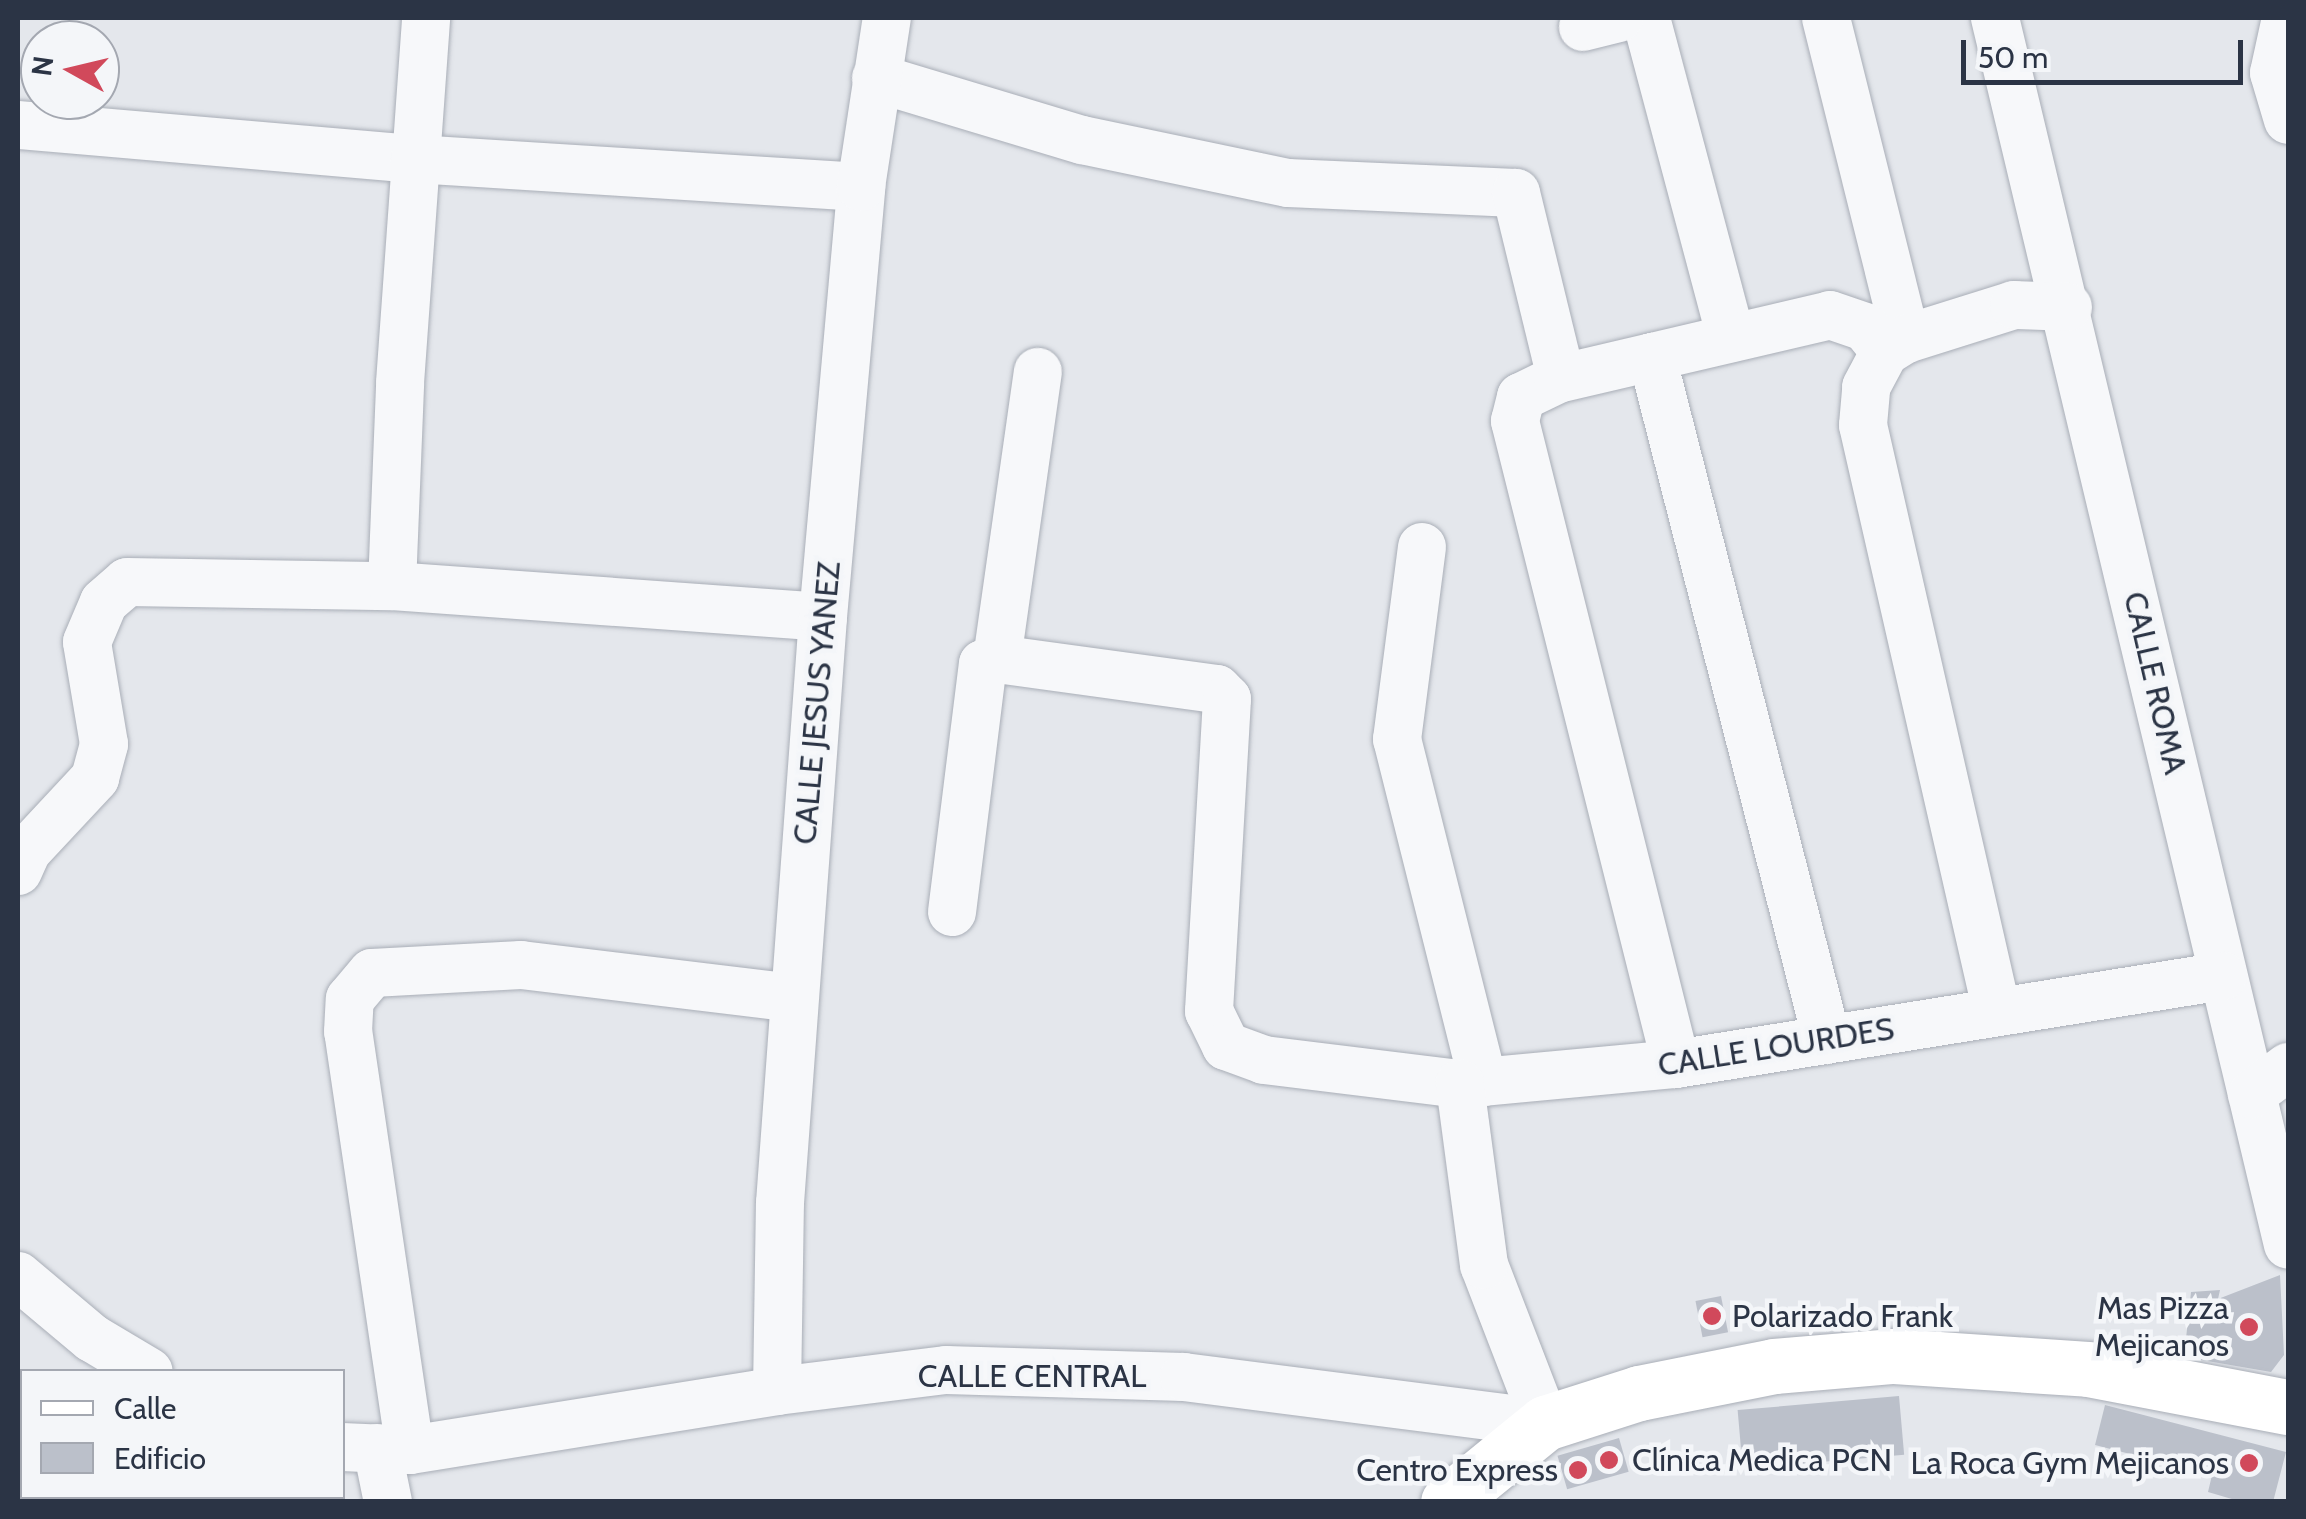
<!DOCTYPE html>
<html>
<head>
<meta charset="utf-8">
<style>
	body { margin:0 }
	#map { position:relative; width:2306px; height:1519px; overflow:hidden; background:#e4e7ec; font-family:Cabin,sans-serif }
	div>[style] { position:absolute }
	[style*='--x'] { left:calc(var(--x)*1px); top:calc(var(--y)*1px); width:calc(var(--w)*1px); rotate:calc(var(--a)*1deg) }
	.building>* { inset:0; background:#bbc0ca; transform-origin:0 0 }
	.roads { filter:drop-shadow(0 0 2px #a9aeb7) drop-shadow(0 0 2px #a9aeb7) }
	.minor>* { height:48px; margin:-24px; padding:0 24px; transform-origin:24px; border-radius:24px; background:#f7f8fa }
	.major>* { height:55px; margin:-27.5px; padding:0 27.5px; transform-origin:27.5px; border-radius:27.5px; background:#fff }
	.dots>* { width:28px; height:28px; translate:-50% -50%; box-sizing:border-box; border:5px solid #f4f6f9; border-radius:50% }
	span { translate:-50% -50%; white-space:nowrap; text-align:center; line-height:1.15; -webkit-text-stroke:9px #f4f6f9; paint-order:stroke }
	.street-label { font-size:32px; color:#2b3445 }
	.poi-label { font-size:32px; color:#2b3445 }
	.right { translate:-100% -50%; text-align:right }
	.left { translate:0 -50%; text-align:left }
	.frame { position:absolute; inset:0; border:20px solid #2b3445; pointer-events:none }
	.legend { position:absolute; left:20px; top:1369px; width:325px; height:130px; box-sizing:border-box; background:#f4f6f9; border:2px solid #a4a8b1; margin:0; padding:12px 18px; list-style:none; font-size:30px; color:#2b3445 }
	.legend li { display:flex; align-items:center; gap:20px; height:50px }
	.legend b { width:50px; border:2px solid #a4a8b1 }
	.north { position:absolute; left:20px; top:20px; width:100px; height:100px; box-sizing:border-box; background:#f4f6f9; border:2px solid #a4a8b1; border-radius:50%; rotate:278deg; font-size:28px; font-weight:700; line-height:40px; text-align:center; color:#2b3445 }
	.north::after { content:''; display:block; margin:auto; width:35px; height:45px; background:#d1495b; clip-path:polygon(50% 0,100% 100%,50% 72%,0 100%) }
	.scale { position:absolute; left:1961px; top:40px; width:282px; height:45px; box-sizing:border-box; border:5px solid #2b3445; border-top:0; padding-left:12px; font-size:30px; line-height:35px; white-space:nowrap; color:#2b3445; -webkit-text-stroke:8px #f4f6f9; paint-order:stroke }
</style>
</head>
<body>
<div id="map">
	<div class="building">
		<div style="clip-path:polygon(2280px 1275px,2284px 1355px,2271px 1372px,2184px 1357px,2191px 1292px,2220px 1290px,2218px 1299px)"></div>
		<div style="left:1721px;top:1296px;width:37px;height:26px;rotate:79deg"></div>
		<div style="left:1899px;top:1396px;width:59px;height:162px;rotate:85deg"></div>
		<div style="clip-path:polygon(2105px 1405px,2286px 1452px,2273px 1502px,2242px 1502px,2208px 1492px,2212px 1475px,2095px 1445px)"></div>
		<div style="left:1619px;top:1438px;width:35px;height:64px;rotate:74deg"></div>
	</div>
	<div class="roads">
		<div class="minor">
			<div style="--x:1646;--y:18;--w:331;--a:75.1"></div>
			<div style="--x:1826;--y:18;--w:331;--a:76"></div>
			<div style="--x:1995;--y:18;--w:1261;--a:76.57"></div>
			<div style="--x:2286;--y:18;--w:56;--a:102.3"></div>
			<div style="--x:2274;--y:73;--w:49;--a:73.4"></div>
			<div style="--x:1583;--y:27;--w:37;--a:-14"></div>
			<div style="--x:876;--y:78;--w:215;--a:16.8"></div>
			<div style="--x:1082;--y:140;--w:210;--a:11.8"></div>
			<div style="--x:1288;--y:183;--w:228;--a:2.5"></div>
			<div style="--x:1516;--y:193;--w:190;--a:76.3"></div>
			<div style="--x:18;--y:125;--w:398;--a:4.9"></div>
			<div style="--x:415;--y:159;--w:447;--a:3.6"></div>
			<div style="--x:1652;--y:357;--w:705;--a:75.63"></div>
			<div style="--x:1422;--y:547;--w:194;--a:97.4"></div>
			<div style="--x:1397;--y:739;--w:354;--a:75.9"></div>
			<div style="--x:392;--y:586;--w:203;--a:-87.7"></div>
			<div style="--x:400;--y:383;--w:366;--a:-85.9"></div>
			<div style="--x:997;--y:659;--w:290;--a:-81.9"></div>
			<div style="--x:18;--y:871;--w:22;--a:-66"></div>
			<div style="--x:27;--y:851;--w:100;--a:-47"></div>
			<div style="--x:95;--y:778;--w:35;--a:-75"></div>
			<div style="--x:104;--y:744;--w:103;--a:-99.5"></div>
			<div style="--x:87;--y:642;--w:43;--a:-67"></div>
			<div style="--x:104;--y:602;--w:30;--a:-41"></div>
			<div style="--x:127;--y:582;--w:265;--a:0.9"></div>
			<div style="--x:392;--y:586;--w:432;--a:4.1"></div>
			<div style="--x:952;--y:912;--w:250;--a:-82.9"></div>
			<div style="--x:983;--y:664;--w:15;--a:-20"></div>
			<div style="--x:997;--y:659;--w:222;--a:7.8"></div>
			<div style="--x:1217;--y:689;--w:14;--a:45"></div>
			<div style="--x:1227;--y:699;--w:313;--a:93.3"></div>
			<div style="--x:1209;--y:1011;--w:39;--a:64"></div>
			<div style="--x:1226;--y:1046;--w:40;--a:20.2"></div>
			<div style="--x:1264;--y:1060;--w:197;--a:7"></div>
			<div style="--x:1460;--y:1084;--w:217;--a:-5.3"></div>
			<div style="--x:1676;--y:1064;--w:554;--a:-9.14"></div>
			<div style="--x:1997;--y:1012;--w:602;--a:-102.86"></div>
			<div style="--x:1863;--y:425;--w:38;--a:-85"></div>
			<div style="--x:1866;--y:387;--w:40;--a:-62"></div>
			<div style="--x:1885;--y:352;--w:25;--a:-32"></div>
			<div style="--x:1906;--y:339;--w:113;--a:-17.5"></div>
			<div style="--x:2014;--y:305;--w:54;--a:2.1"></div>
			<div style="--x:1676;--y:1064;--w:663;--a:-104.06"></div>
			<div style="--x:1515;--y:421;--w:25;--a:-76"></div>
			<div style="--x:1521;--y:397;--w:41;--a:-25.9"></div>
			<div style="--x:1558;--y:379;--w:279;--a:-13.2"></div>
			<div style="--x:1830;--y:315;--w:37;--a:19"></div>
			<div style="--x:1865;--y:327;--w:32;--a:51"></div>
			<div style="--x:2252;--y:1094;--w:45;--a:-36.9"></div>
			<div style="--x:18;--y:1276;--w:97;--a:40"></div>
			<div style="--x:92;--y:1338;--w:66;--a:30.8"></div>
			<div style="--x:777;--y:1391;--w:188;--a:-89.1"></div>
			<div style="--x:780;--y:1203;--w:588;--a:-85.8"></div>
			<div style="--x:823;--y:617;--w:432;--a:-84.9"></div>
			<div style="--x:861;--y:187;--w:171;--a:-81.3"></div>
			<div style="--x:342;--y:1447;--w:68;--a:2.5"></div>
			<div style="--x:410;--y:1450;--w:372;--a:-9.1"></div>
			<div style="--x:777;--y:1391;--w:170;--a:-7.1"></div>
			<div style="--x:946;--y:1370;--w:238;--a:1.7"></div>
			<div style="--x:1184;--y:1377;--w:364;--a:7.3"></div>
			<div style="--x:1545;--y:1423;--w:169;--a:-111.1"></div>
			<div style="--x:1484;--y:1265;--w:183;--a:-97.6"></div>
			<div style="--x:377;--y:1448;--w:55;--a:78.5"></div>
			<div style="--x:410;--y:1450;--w:423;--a:-98.4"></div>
			<div style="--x:348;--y:1032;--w:33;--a:-87"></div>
			<div style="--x:350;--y:999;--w:34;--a:-50"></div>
			<div style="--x:372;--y:973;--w:149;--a:-3.1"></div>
			<div style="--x:521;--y:965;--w:275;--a:6.9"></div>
			<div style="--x:214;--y:1502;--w:6;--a:-81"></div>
		</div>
		<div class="major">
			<div style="--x:1448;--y:1502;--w:125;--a:-39.2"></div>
			<div style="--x:1545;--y:1423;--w:99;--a:-17.7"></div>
			<div style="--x:1639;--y:1393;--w:138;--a:-11.3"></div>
			<div style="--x:1774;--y:1366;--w:120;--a:-4.8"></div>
			<div style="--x:1894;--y:1356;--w:194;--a:3.8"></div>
			<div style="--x:2088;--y:1369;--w:204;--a:10.8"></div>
		</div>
	</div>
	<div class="dots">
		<div style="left:1712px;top:1316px;background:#d1495b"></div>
		<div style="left:2249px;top:1327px;background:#d1495b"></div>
		<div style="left:1609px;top:1460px;background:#d1495b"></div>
		<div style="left:2249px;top:1463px;background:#d1495b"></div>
		<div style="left:1578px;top:1470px;background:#d1495b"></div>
	</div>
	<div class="street-label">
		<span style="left:2155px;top:683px;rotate:77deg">CALLE ROMA</span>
		<span style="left:817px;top:703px;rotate:-85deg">CALLE JESUS YANEZ</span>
		<span style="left:1776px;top:1047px;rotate:-9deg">CALLE LOURDES</span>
		<span style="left:1032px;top:1376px">CALLE CENTRAL</span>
	</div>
	<div class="poi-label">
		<span class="right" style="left:2229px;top:1327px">Mas Pizza<br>Mejicanos</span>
		<span class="left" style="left:1732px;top:1316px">Polarizado Frank</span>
		<span class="left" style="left:1632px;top:1460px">Clínica Medica PCN</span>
		<span class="right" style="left:2229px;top:1463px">La Roca Gym Mejicanos</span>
		<span class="right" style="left:1558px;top:1470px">Centro Express</span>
	</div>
	<div class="frame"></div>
	<ul class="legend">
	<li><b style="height:12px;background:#fff"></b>Calle</li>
	<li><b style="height:28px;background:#bbc0ca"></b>Edificio</li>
	</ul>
	<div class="north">N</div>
	<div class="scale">50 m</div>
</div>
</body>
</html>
